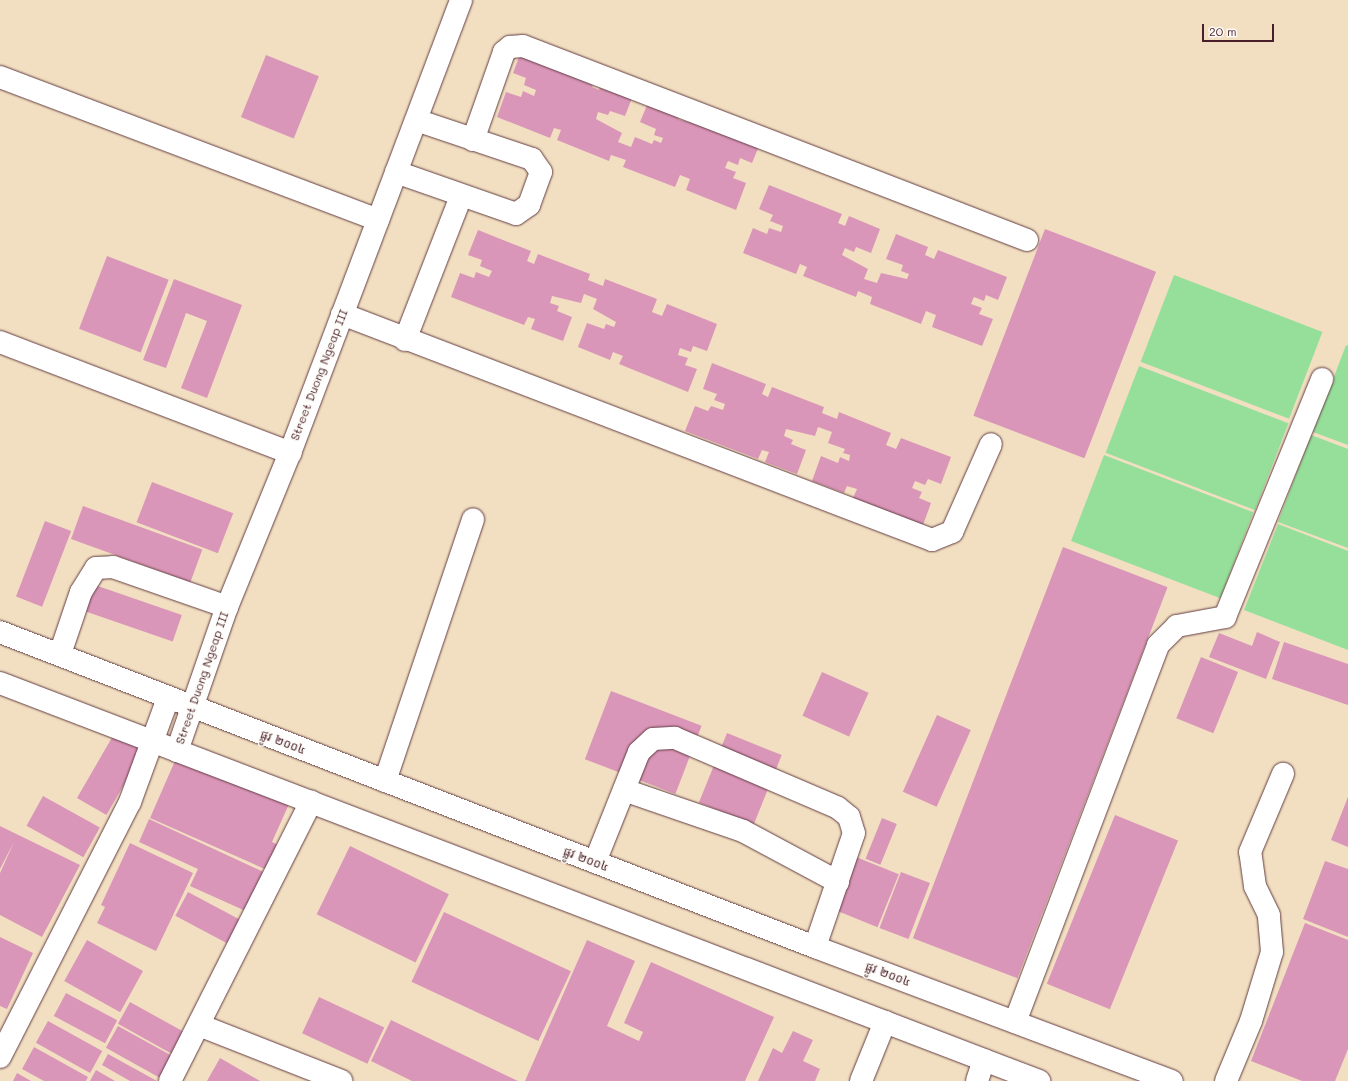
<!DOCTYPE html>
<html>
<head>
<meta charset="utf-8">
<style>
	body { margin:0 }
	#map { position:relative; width:1348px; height:1081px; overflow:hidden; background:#f2dfc1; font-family:Mali,"Noto Sans Khmer",sans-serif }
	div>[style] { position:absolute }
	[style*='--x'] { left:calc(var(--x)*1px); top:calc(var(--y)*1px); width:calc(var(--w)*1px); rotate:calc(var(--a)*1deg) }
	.green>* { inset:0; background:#95df9a; transform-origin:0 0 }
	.building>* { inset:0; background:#da96b9; transform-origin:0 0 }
	.roads { filter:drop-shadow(0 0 1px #633c42) drop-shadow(0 0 1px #633c42) }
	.minor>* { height:22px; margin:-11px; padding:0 11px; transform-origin:11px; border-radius:11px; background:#fff }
	.major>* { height:22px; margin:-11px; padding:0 11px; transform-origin:11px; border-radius:11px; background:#fff }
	span { translate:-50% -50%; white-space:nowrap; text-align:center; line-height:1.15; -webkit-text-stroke:3.5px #fdfcf7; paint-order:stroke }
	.street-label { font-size:12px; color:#4a1f2b }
	.scale { position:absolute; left:1202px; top:24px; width:72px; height:18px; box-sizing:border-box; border:2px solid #4a1f2b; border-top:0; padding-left:5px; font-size:12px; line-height:14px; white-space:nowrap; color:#4a1f2b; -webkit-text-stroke:3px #fdfcf7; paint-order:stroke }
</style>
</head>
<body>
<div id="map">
	<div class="green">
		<div style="left:1174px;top:275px;width:159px;height:93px;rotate:21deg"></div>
		<div style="clip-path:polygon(1346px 345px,1348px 346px,1348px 445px,1313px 432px)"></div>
		<div style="left:1139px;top:366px;width:160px;height:93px;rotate:21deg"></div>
		<div style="clip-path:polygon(1311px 435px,1348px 449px,1348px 548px,1278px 522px)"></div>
		<div style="left:1104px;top:455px;width:160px;height:92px;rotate:21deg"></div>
		<div style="clip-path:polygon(1278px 524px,1348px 551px,1348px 650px,1244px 610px)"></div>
	</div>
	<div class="building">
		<div style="clip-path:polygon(522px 49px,596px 78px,592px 87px,599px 90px,602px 80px,634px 93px,625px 116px,610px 111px,608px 115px,598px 112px,596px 119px,622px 133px,618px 142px,631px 147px,635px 137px,652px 144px,654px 140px,661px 143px,663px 138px,654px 135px,656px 129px,640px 122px,650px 98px,682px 111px,678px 119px,688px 122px,691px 114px,761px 141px,752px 163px,740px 158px,738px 165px,728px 161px,725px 168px,736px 172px,733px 178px,746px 183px,736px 210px,686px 190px,690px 179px,680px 175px,675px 187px,623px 167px,626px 160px,611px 155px,609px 161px,557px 140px,561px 130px,554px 128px,550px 138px,497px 117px,506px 92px,521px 97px,523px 91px,534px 96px,536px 90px,524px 85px,526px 78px,513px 73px)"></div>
		<div style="left:266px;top:55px;width:57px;height:67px;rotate:22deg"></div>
		<div style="clip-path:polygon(769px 185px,842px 214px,838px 223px,845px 226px,849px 216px,880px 229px,871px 253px,856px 247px,854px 252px,845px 248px,842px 255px,868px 269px,864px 279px,877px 283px,881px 273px,907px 279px,909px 274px,901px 271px,903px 265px,886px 259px,896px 234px,928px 247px,925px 255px,934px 259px,938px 250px,1007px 277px,998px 300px,986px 295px,984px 301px,974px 297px,971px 304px,982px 308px,979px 314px,993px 319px,982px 346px,932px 327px,936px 315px,926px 311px,921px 324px,870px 304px,872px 297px,858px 291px,856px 297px,803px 276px,807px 267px,800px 264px,796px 274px,743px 253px,753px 228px,767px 234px,769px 228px,781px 232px,783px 226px,770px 221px,773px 215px,759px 209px)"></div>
		<div style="left:1045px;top:229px;width:119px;height:200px;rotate:21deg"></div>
		<div style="clip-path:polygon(478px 230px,531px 251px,527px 261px,534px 264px,538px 254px,590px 274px,588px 280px,603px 286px,605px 279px,657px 299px,652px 312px,662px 316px,667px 304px,717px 324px,707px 351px,693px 346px,691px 352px,680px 348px,678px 355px,688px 358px,685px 365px,697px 369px,688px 392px,619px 364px,623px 356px,613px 352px,610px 360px,578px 347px,587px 323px,604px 329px,606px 324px,614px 327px,616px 322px,593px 309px,597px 299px,584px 294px,581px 303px,552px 296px,550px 303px,559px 306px,557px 311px,572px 317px,563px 341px,531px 329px,535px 319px,528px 317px,524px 325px,451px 297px,460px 273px,474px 278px,476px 272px,489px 277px,492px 271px,480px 266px,482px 260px,468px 255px)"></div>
		<div style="left:107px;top:256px;width:66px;height:78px;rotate:21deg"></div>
		<div style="clip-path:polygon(174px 279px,242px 305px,207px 398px,181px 388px,207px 321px,186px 313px,166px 368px,143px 360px)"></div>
		<div style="clip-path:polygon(712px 363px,766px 384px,762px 394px,768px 397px,772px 387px,824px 407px,822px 413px,837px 419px,839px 412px,891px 433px,886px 445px,896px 449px,901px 438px,951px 457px,941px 484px,928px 479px,925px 485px,915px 481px,912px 488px,922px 492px,919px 498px,931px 503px,923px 525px,853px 498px,857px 489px,847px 486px,844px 493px,812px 481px,821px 456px,838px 463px,840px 457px,849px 461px,850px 455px,843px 453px,845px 449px,828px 443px,832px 432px,818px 427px,815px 436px,786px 429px,784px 436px,793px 440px,791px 444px,806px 450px,797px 474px,765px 462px,769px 452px,762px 450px,758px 459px,685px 431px,695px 406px,708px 411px,711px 406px,723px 410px,725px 404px,714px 400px,717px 394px,703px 389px)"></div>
		<div style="left:152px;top:482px;width:87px;height:43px;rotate:21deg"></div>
		<div style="left:83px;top:506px;width:127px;height:35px;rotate:20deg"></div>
		<div style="left:45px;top:521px;width:28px;height:81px;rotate:21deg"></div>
		<div style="left:1063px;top:547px;width:112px;height:419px;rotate:21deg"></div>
		<div style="left:92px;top:584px;width:95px;height:28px;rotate:19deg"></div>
		<div style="clip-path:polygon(1257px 632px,1280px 642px,1266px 679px,1209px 657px,1219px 633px,1252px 646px)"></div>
		<div style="clip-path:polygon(1284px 642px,1348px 664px,1348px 705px,1272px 679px)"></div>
		<div style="left:1201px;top:657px;width:40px;height:66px;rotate:22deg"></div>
		<div style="left:822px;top:672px;width:51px;height:48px;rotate:24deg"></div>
		<div style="left:611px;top:691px;width:97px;height:73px;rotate:21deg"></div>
		<div style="left:937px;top:715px;width:37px;height:84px;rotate:24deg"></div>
		<div style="left:727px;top:733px;width:59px;height:75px;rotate:22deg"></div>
		<div style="left:114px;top:734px;width:34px;height:74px;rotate:30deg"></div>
		<div style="clip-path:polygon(178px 754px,289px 804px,272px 842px,278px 845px,267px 870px,150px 818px)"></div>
		<div style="left:43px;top:796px;width:65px;height:34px;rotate:29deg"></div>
		<div style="clip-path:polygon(1348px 797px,1348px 847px,1331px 840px)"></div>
		<div style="left:1115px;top:815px;width:68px;height:182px;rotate:22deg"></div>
		<div style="left:882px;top:818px;width:16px;height:44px;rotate:22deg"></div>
		<div style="clip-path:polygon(149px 819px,268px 874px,250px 913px,190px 886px,198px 869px,139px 842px)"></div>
		<div style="clip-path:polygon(0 826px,80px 865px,42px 937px,0 915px,0 873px,14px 842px,0 869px)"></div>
		<div style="clip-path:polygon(130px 843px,193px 873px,156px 951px,97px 923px,105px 907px,101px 905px)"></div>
		<div style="left:350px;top:846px;width:110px;height:76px;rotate:26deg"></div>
		<div style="left:846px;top:853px;width:57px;height:57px;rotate:22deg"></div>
		<div style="clip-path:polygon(1325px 861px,1348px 869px,1348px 937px,1303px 919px)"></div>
		<div style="left:901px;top:872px;width:31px;height:60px;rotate:21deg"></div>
		<div style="left:188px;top:892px;width:59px;height:27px;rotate:28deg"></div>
		<div style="left:444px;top:912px;width:140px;height:77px;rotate:25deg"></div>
		<div style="clip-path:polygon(1305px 923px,1348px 940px,1348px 1049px,1335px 1081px,1302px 1081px,1251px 1061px)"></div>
		<div style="clip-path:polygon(0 937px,33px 953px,7px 1009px,0 1006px)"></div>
		<div style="left:87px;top:940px;width:64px;height:47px;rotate:29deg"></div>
		<div style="clip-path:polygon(587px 940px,635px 961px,607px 1026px,639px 1041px,643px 1032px,624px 1023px,651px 962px,774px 1017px,745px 1081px,525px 1081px)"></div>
		<div style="left:66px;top:993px;width:58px;height:26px;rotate:28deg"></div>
		<div style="left:319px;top:997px;width:72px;height:40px;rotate:25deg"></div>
		<div style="left:130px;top:1002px;width:62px;height:25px;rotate:29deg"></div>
		<div style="clip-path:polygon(391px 1020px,518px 1081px,412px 1081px,371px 1061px)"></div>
		<div style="left:48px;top:1021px;width:62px;height:25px;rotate:29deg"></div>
		<div style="left:118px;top:1026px;width:63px;height:25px;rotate:29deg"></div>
		<div style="clip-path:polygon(793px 1031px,813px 1040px,803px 1061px,820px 1069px,815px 1081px,758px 1081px,773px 1048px,782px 1053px)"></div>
		<div style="clip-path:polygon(34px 1047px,88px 1077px,86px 1081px,44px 1081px,22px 1069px)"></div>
		<div style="clip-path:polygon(108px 1054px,157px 1081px,130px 1081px,102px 1065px)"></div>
		<div style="clip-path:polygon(220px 1058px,260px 1081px,207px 1081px)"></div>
		<div style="clip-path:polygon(96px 1070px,115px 1081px,90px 1081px)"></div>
		<div style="clip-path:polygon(17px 1073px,31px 1081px,13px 1081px)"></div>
	</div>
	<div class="roads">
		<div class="minor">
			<div style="--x:0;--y:77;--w:404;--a:20.7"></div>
			<div style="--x:473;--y:140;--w:93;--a:-70.6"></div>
			<div style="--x:504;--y:52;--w:8;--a:-40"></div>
			<div style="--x:510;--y:47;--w:13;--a:-4"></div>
			<div style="--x:523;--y:46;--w:540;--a:21.05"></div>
			<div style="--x:396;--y:172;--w:127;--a:19.3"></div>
			<div style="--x:516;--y:214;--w:16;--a:-35"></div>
			<div style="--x:529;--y:205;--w:35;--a:-70"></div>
			<div style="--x:541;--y:172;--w:16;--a:-125"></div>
			<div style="--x:532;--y:159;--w:122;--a:-161.4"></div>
			<div style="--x:342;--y:314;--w:632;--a:20.96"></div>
			<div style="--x:932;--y:540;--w:22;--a:-22"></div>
			<div style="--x:952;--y:532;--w:96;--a:-66.1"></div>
			<div style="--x:405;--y:340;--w:155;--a:-68.7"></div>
			<div style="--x:0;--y:342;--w:311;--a:20.9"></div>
			<div style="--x:60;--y:654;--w:65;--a:-71.3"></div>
			<div style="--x:81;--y:592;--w:28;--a:-58"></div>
			<div style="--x:96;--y:568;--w:17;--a:-3"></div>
			<div style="--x:113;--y:567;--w:121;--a:19.3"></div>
			<div style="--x:177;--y:751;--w:152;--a:-70.9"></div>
			<div style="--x:227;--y:607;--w:166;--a:-67.8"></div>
			<div style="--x:290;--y:453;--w:484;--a:-69.3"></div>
			<div style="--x:385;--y:781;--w:276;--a:-71.4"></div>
			<div style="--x:624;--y:790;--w:126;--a:19"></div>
			<div style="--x:743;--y:831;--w:108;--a:28.2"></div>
			<div style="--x:595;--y:862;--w:118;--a:-68.2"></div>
			<div style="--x:639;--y:752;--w:19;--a:-43"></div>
			<div style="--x:653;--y:739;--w:22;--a:-3"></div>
			<div style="--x:675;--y:738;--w:177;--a:23.2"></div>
			<div style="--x:838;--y:808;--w:14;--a:39"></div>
			<div style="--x:849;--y:817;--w:17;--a:73"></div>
			<div style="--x:854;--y:833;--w:120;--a:108.9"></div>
			<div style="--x:1015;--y:1022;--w:403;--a:-69.2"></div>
			<div style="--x:1158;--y:645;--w:27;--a:-45"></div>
			<div style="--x:1177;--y:626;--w:49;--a:-10.6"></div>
			<div style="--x:1225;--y:617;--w:257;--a:-67.8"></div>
			<div style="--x:199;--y:1025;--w:153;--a:21.5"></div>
			<div style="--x:0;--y:1057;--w:286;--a:-63"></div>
			<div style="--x:130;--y:802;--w:111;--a:-69.9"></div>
			<div style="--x:170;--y:1081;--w:313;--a:-63.2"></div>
			<div style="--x:861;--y:1081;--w:64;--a:-67.9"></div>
			<div style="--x:977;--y:1081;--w:22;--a:-72"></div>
			<div style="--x:1226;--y:1081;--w:65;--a:-67.4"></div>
			<div style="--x:1251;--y:1021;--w:72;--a:-73.1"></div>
			<div style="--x:1272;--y:952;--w:37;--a:-95"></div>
			<div style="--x:1269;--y:915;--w:32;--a:-116"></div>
			<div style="--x:1255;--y:886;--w:34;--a:-98"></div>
			<div style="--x:1250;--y:852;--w:85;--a:-67.1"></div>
		</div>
		<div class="major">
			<div style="--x:0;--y:632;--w:874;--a:21.13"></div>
			<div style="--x:815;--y:947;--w:381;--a:20.6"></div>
			<div style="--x:0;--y:683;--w:1113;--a:20.96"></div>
		</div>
	</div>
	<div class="street-label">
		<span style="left:319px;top:375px;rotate:-69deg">Street Duong Ngeap III</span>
		<span style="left:202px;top:678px;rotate:-71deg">Street Duong Ngeap III</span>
		<span style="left:283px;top:742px;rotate:21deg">ផ្លូវ ២០០៤</span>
		<span style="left:586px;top:859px;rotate:21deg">ផ្លូវ ២០០៤</span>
		<span style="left:888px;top:974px;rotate:21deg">ផ្លូវ ២០០៤</span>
	</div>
	<div class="scale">20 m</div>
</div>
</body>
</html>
